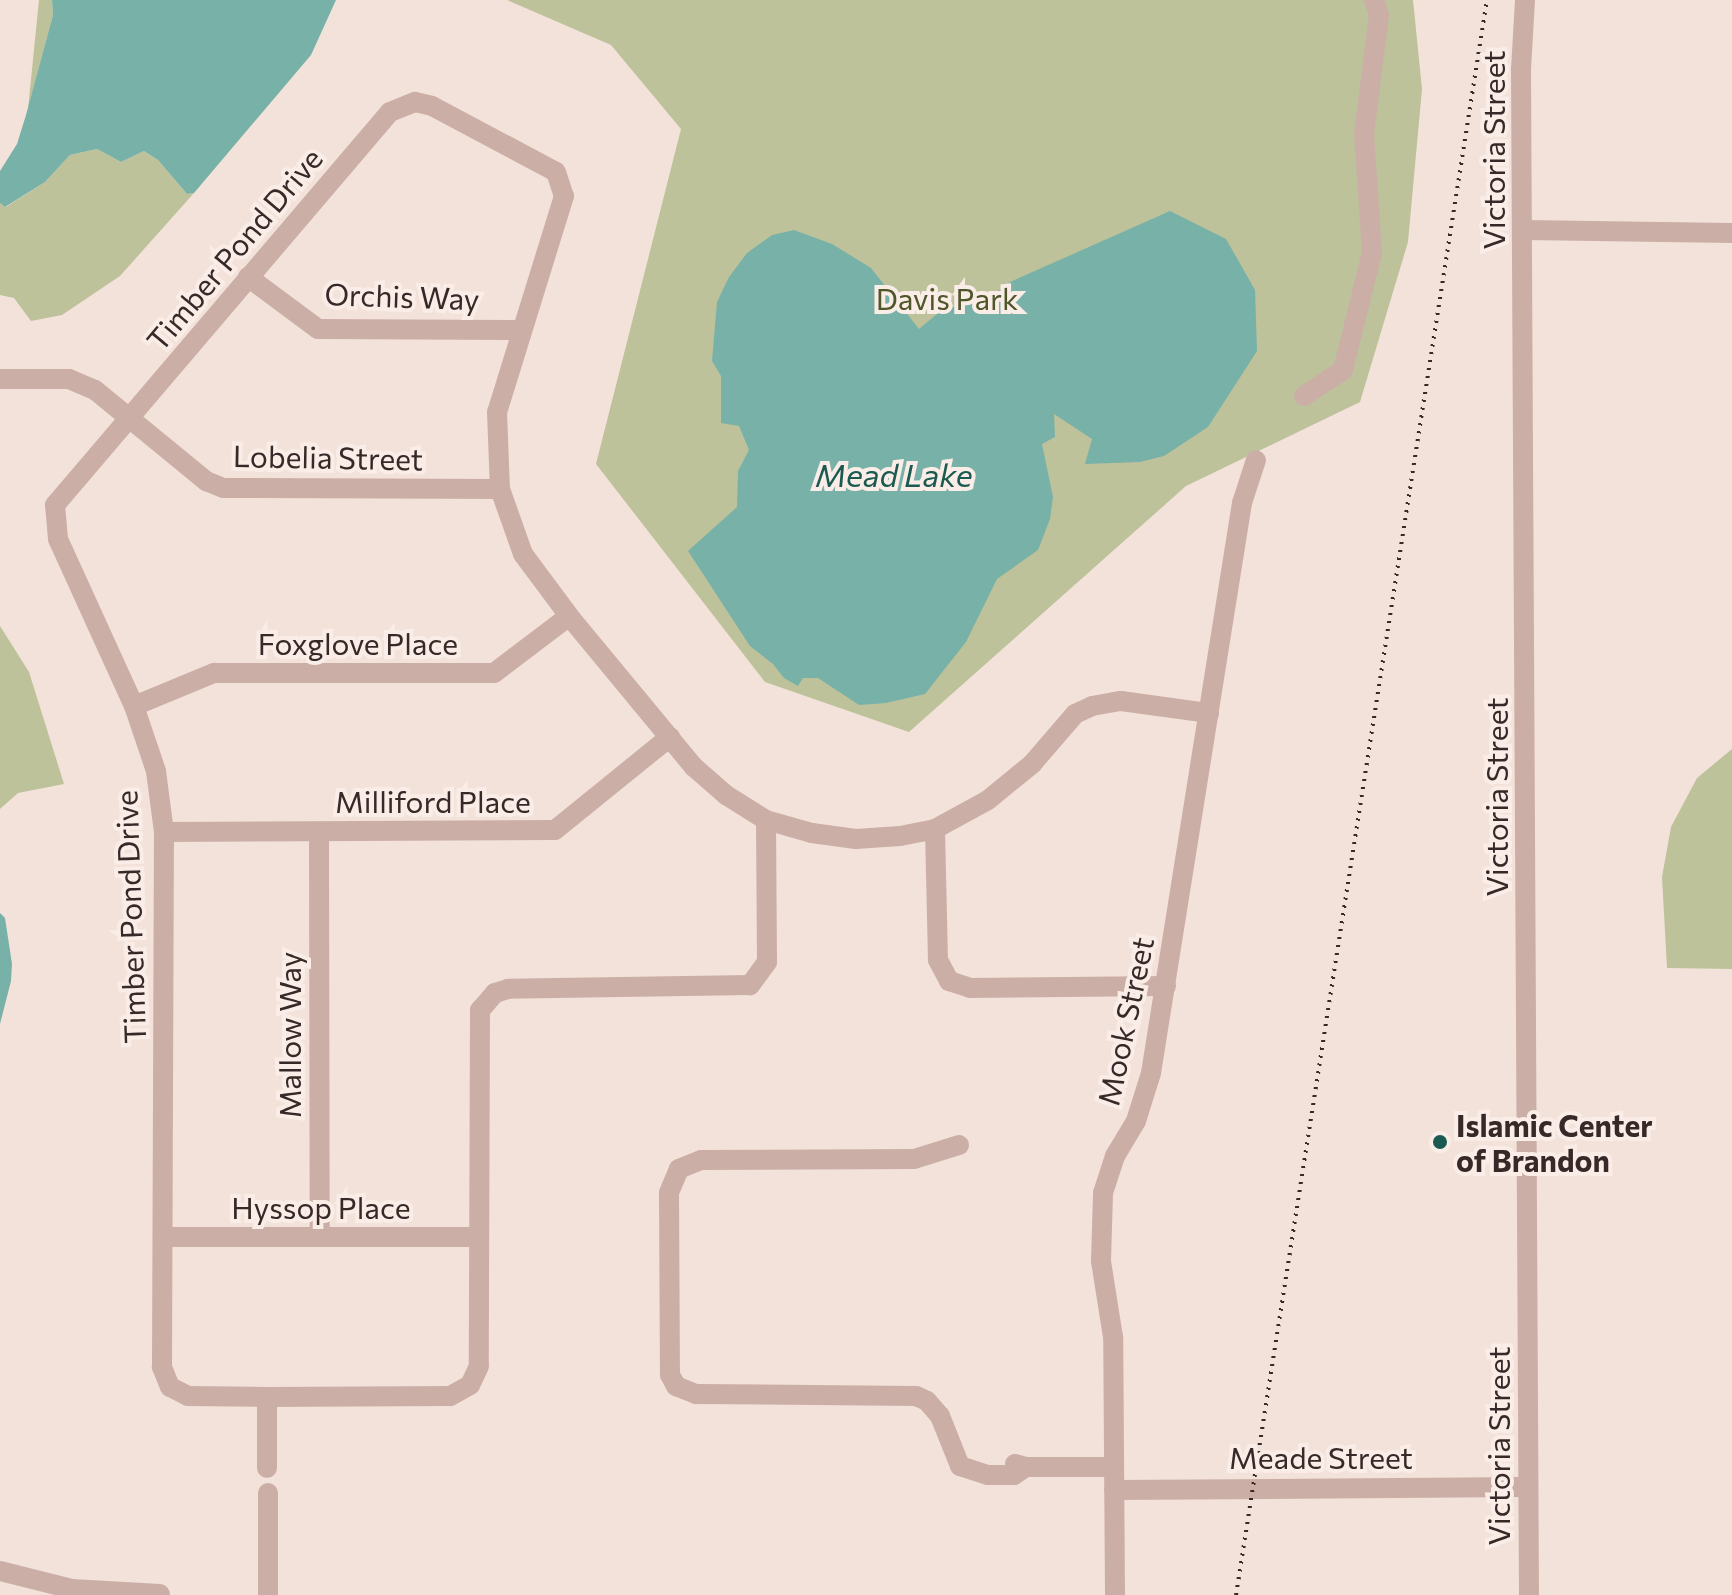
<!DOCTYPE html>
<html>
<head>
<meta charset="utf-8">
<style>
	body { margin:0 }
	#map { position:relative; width:1732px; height:1595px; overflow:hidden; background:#f3e2da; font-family:Commissioner,sans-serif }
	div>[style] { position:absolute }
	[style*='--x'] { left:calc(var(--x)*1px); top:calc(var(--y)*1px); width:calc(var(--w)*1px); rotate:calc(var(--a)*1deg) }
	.green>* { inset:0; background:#bdc29a }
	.water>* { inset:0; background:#78b1a7 }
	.minor>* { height:20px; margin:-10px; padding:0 10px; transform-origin:10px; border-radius:10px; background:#cbafa6 }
	.rail>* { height:4px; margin-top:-2px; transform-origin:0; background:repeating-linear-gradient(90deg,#372927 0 2px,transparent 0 8px) }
	.dots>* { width:22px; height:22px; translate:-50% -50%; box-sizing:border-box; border:4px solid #faede7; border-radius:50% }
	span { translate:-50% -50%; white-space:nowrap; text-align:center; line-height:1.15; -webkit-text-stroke:8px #faede7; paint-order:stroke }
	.street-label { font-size:30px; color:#372927 }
	.park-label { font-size:30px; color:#4f562a }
	.poi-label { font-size:30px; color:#372927; font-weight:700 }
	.left { translate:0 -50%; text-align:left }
	.water-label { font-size:32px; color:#1b5a51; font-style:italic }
</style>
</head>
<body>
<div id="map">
	<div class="green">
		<div style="clip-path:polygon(39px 0,52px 0,53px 15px,28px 109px)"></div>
		<div style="clip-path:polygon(507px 0,1413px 0,1422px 89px,1408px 242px,1360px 402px,1186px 486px,909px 732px,765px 682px,596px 464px,681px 129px,611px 45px)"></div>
		<div style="clip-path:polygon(97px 149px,121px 162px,144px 151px,158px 160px,187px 194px,194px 193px,120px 276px,62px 315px,31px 321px,14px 298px,0 295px,0 203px,6px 207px,45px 182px,70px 155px)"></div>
		<div style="clip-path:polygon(0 626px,29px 672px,64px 784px,18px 793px,0 809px)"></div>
		<div style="clip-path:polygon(1732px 749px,1732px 969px,1667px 968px,1662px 877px,1671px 827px,1697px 778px)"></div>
	</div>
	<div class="water">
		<div style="clip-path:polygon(52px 0,336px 0,311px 55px,194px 193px,187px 194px,158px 160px,144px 151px,121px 162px,97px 149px,70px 155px,45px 182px,5px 207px,0 203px,0 171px,17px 144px,26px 115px,53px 15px)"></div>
		<div style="clip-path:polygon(1170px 211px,1226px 239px,1255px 290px,1257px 351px,1208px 427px,1164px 456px,1140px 462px,1085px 464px,1092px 439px,1054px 414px,1055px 437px,1042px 444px,1053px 497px,1050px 519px,1038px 550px,997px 579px,966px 642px,925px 694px,886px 703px,859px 705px,818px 678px,803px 678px,798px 686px,784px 678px,773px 664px,750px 646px,688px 551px,737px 507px,738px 471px,749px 450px,739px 426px,721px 423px,721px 376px,712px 361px,717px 302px,729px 277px,747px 253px,772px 235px,794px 230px,832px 244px,871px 268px,919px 329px,943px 309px,984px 302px,1010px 282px)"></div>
		<div style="clip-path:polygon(0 913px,5px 918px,12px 964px,11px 981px,0 1024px)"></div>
	</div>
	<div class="minor">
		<div style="--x:1525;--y:0;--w:69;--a:93.3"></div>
		<div style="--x:1521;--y:69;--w:1526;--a:89.7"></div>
		<div style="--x:1523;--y:230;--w:209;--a:0.8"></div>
		<div style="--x:248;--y:277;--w:87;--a:36.6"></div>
		<div style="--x:318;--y:329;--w:202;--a:0.3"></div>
		<div style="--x:0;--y:379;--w:69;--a:0"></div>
		<div style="--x:69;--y:379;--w:28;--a:23"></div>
		<div style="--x:95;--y:390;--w:144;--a:39.3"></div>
		<div style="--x:206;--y:481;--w:18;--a:22"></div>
		<div style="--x:223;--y:488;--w:277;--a:0.2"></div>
		<div style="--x:1304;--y:396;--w:47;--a:-33.7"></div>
		<div style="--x:1343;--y:370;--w:121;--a:-76.1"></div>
		<div style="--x:1372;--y:253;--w:119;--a:-93.8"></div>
		<div style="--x:1364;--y:134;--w:120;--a:-82.8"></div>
		<div style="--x:1379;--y:15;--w:16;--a:-108"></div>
		<div style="--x:134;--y:706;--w:87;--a:-22.4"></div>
		<div style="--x:214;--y:673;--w:280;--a:0"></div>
		<div style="--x:494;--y:673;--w:94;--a:-37.2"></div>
		<div style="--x:766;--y:820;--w:142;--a:89.6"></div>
		<div style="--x:767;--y:962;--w:29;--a:126"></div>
		<div style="--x:750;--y:985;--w:242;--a:179.1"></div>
		<div style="--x:508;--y:989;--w:14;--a:163"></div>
		<div style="--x:495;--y:993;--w:23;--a:131"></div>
		<div style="--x:480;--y:1010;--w:356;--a:90.2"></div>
		<div style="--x:479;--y:1366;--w:21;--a:115"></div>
		<div style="--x:470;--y:1385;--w:23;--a:151"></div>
		<div style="--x:450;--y:1396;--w:183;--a:179.7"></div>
		<div style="--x:267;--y:1397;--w:79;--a:-179.3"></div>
		<div style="--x:188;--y:1396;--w:20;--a:-153"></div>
		<div style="--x:170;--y:1387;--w:22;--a:-112"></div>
		<div style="--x:162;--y:1367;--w:535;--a:-89.79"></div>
		<div style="--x:164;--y:832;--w:62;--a:-97.5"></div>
		<div style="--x:156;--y:771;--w:69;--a:-108.7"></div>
		<div style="--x:134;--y:706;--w:183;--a:-114.5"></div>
		<div style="--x:58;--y:539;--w:34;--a:-95"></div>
		<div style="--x:55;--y:505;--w:516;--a:-49.56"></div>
		<div style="--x:390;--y:112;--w:27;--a:-22"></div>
		<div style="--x:415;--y:102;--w:17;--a:13"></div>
		<div style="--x:432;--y:106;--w:140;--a:28"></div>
		<div style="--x:556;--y:172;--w:25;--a:72"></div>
		<div style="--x:564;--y:196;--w:226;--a:107.2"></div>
		<div style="--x:497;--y:412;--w:77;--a:87.8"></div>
		<div style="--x:500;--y:489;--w:69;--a:70.5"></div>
		<div style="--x:523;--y:554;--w:77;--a:53.4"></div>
		<div style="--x:569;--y:616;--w:196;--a:50.4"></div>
		<div style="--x:694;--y:767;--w:43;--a:41.2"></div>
		<div style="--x:726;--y:795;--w:47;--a:32"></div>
		<div style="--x:766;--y:820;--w:48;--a:15.8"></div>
		<div style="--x:812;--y:833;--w:44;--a:7.8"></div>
		<div style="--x:856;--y:839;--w:44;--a:-3.9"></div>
		<div style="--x:900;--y:836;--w:36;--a:-11"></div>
		<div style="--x:935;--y:829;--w:60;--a:-28.7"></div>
		<div style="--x:988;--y:800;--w:57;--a:-39.3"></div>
		<div style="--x:1032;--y:764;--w:66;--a:-49.3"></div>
		<div style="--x:1075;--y:714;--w:19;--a:-25"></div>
		<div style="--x:1092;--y:706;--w:29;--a:-10"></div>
		<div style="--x:1121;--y:701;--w:89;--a:7.8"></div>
		<div style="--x:935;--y:829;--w:131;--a:88.7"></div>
		<div style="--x:938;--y:960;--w:24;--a:62"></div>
		<div style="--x:949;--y:981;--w:22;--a:18"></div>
		<div style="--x:970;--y:988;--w:196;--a:-0.6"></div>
		<div style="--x:164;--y:832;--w:391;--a:-0.3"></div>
		<div style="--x:555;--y:830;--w:148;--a:-39"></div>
		<div style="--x:319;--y:832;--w:405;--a:89.9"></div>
		<div style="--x:959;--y:1145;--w:47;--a:162.7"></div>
		<div style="--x:914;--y:1159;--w:213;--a:179.7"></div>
		<div style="--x:701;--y:1160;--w:24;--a:158"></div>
		<div style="--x:679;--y:1169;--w:26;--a:113"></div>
		<div style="--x:669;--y:1193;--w:182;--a:89.7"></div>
		<div style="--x:670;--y:1375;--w:13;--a:61"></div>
		<div style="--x:676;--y:1386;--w:22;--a:22"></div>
		<div style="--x:696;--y:1394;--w:220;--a:0.5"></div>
		<div style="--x:916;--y:1396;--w:12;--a:24"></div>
		<div style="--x:927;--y:1401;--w:20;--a:49"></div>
		<div style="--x:940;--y:1416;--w:54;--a:68.2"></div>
		<div style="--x:960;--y:1466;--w:29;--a:18"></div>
		<div style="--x:988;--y:1475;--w:26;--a:0"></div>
		<div style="--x:1014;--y:1475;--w:14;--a:-34"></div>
		<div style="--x:164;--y:1237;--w:313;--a:0"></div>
		<div style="--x:267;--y:1397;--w:71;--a:90"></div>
		<div style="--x:1015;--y:1464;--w:11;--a:15"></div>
		<div style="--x:1026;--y:1467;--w:88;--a:0"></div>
		<div style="--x:1114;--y:1490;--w:414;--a:-0.4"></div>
		<div style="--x:268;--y:1493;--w:102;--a:90"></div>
		<div style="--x:0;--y:1571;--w:74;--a:14"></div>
		<div style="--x:72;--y:1589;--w:88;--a:3.3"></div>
		<div style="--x:1115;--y:1595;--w:258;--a:-90.4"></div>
		<div style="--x:1113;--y:1337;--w:77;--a:-99"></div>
		<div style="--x:1101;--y:1261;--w:68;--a:-88.3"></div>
		<div style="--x:1103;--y:1193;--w:39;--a:-72"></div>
		<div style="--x:1115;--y:1156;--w:41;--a:-59"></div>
		<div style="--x:1136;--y:1121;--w:50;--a:-72.6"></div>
		<div style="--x:1151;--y:1073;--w:577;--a:-80.93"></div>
		<div style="--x:1242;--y:503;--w:45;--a:-72"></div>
	</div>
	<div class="rail">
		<div style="--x:1236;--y:1595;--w:1615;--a:-81.06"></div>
	</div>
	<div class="dots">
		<div style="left:1440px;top:1142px;background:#1b5a51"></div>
	</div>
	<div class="street-label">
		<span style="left:1493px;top:150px;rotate:-90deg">Victoria Street</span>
		<span style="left:234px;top:249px;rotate:-50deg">Timber Pond Drive</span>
		<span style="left:402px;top:296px;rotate:2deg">Orchis Way</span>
		<span style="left:328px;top:457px;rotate:1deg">Lobelia Street</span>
		<span style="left:358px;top:643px">Foxglove Place</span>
		<span style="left:1496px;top:797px;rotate:-90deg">Victoria Street</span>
		<span style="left:433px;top:801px">Milliford Place</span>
		<span style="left:130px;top:917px;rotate:-92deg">Timber Pond Drive</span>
		<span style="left:1125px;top:1021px;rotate:-78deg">Mook Street</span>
		<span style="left:289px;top:1035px;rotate:-90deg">Mallow Way</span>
		<span style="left:321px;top:1207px">Hyssop Place</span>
		<span style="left:1498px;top:1446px;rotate:-90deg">Victoria Street</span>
		<span style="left:1321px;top:1457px">Meade Street</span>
	</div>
	<div class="park-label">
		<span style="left:947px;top:298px">Davis Park</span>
	</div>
	<div class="poi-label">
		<span class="left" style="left:1456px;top:1142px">Islamic Center<br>of Brandon</span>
	</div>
	<div class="water-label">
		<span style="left:894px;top:474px">Mead Lake</span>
	</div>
</div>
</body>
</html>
